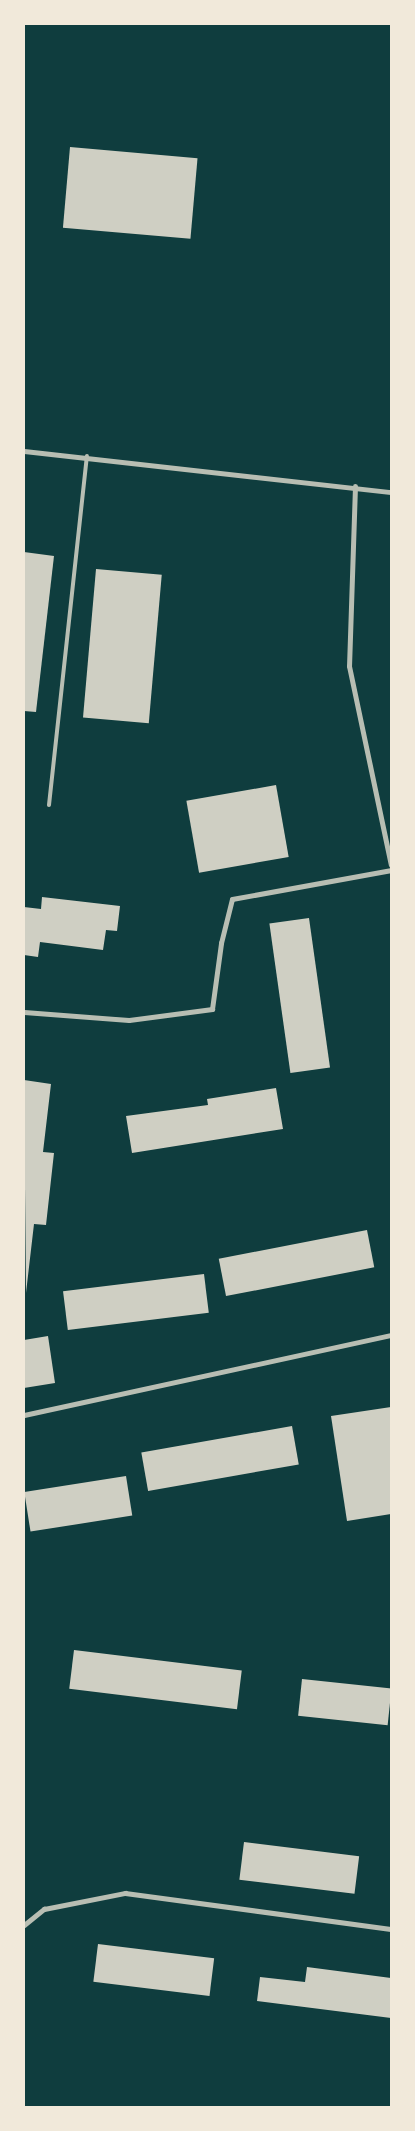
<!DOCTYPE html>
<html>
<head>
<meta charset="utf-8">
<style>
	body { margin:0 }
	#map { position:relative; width:415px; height:2131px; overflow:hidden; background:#0f3d3e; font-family:Quicksand,sans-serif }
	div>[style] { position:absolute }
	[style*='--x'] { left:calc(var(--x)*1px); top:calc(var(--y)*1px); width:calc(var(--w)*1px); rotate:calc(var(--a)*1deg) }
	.building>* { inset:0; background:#cfcfc3; transform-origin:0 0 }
	.service>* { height:4px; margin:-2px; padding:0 2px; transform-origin:2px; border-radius:2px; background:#b8beb3 }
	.minor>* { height:5px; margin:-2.5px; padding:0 2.5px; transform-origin:2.5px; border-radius:2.5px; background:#b8beb3 }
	span { translate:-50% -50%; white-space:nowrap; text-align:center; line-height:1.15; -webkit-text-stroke:5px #f1e9da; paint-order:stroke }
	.frame { position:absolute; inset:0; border:25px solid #f1e9da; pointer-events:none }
</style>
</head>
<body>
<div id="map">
	<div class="building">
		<div style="left:70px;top:147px;width:128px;height:81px;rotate:5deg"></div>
		<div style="clip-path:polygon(24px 552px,54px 556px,36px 712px,24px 711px)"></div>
		<div style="left:96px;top:569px;width:66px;height:149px;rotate:5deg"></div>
		<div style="left:276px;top:785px;width:73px;height:91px;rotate:80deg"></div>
		<div style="clip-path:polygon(42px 897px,120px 906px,117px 931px,106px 930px,103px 950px,40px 942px,38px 957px,24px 955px,24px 907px,41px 909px)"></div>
		<div style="left:309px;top:918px;width:151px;height:40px;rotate:82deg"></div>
		<div style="clip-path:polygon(24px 1080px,51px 1084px,43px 1152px,54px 1153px,46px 1225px,34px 1224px,26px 1293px)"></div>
		<div style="clip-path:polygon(276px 1088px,283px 1129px,132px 1153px,126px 1116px,208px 1105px,207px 1099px)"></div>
		<div style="left:367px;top:1230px;width:38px;height:151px;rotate:79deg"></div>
		<div style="left:204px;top:1274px;width:39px;height:142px;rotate:83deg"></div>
		<div style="clip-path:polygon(48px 1336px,55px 1383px,24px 1388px,24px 1340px)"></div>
		<div style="clip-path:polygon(391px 1407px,391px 1514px,347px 1521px,331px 1416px)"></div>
		<div style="left:292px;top:1426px;width:39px;height:153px;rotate:80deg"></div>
		<div style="left:126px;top:1476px;width:40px;height:103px;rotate:81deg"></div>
		<div style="left:74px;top:1650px;width:169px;height:39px;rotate:7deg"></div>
		<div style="left:302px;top:1679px;width:90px;height:37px;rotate:6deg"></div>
		<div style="left:244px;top:1842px;width:116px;height:38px;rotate:7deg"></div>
		<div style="left:98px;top:1944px;width:117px;height:38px;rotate:7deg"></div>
		<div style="clip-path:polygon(307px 1967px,391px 1978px,391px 2018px,257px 2001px,260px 1977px,305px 1982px)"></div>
	</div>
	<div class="service">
		<div style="--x:49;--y:805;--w:351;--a:-83.8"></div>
	</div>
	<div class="minor">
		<div style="--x:24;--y:451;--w:369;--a:6.4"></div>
		<div style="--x:355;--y:486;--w:180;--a:91.9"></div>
		<div style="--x:349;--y:666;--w:203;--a:78.1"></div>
		<div style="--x:24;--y:1012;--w:105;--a:4.4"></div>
		<div style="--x:129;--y:1020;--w:84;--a:-7.5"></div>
		<div style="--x:212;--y:1009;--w:67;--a:-82.2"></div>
		<div style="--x:221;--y:943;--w:45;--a:-76"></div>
		<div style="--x:232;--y:899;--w:162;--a:-10.3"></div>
		<div style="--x:24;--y:1415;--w:376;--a:-12.3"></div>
		<div style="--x:24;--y:1925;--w:26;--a:-39"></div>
		<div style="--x:44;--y:1909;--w:83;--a:-11.2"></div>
		<div style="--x:125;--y:1893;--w:268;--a:7.7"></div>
	</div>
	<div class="frame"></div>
</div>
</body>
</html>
